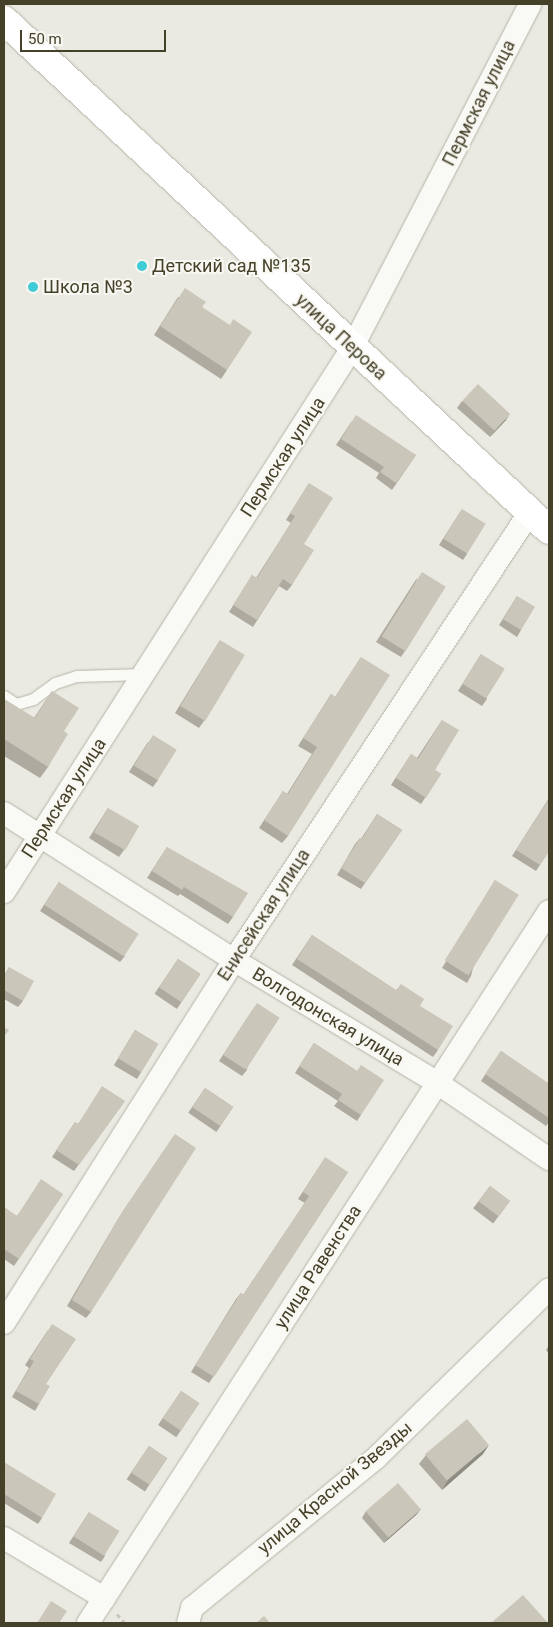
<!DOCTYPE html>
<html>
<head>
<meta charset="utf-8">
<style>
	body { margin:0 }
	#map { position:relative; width:553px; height:1627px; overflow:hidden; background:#ebeae2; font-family:Roboto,sans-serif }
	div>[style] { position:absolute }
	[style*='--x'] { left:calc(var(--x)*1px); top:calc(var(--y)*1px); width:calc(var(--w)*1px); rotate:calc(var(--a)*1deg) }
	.path>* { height:3px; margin-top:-1.5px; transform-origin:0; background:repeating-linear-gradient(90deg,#c7c5bc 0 4px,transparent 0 8px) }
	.roads { filter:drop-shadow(0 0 1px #b6b4a7) drop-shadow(0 0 1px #b6b4a7) }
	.service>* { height:11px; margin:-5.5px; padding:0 5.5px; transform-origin:5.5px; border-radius:5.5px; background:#f9f9f5 }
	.minor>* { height:22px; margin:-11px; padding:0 11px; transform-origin:11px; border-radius:11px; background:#f9f9f5 }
	.secondary>* { height:28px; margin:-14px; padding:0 14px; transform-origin:14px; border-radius:14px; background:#fff }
	.wall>* { inset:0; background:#aeaa9f; transform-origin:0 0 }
	.shaded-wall>* { inset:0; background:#8d8b82 }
	.building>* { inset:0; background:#cac6b9; transform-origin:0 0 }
	.dots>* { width:14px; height:14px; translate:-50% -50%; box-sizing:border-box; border:2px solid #f8f7f2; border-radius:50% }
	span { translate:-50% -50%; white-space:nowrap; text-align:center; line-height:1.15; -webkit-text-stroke:4px #f8f7f2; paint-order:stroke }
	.street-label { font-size:18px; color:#454129 }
	.poi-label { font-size:18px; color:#454129 }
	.left { translate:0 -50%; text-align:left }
	.frame { position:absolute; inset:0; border:5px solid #454129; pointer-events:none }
	.scale { position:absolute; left:20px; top:30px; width:146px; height:22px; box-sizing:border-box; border:2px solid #454129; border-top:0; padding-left:6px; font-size:15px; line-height:18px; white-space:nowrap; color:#454129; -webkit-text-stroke:4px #f8f7f2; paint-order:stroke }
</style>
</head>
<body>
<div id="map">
	<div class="path">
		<div style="--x:117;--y:1614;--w:12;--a:48"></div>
	</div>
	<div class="roads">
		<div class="service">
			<div style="--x:4;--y:696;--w:14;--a:34"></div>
			<div style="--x:16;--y:704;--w:18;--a:-16"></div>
			<div style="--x:33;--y:699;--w:27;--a:-36"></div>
			<div style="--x:55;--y:683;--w:23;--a:-18"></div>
			<div style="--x:77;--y:676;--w:66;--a:-1.7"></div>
		</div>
		<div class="minor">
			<div style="--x:4;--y:813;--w:273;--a:32.6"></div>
			<div style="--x:234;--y:960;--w:236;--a:31.1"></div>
			<div style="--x:436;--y:1082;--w:137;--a:34.3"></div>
			<div style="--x:4;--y:892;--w:646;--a:-57.39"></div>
			<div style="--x:352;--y:348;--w:387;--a:-62.6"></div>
			<div style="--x:4;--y:1323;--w:430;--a:-57.6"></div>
			<div style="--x:234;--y:960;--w:537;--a:-56.55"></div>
			<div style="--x:4;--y:1538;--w:117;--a:31"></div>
			<div style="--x:88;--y:1623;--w:848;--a:-57.08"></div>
			<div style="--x:188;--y:1623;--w:16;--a:-75"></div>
			<div style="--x:192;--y:1608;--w:239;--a:-39.2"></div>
			<div style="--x:377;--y:1457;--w:240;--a:-44.3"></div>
		</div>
		<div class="secondary">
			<div style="--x:4;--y:20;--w:746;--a:43.1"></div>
		</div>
	</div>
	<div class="wall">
		<div style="clip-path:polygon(178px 297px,202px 307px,227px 370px,221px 379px,154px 335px)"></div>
		<div style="clip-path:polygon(462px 401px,506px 420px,490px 437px,457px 408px)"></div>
		<div style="clip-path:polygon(352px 421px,416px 455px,392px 490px,376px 478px,379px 473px,336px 445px)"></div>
		<div style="clip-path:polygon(309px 483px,304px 544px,292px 585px,287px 591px,279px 586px,253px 627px,229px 612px,252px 575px,256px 578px,291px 523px,286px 520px)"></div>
		<div style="clip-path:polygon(462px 509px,467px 554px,463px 560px,439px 545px)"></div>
		<div style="clip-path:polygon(417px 578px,405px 651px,401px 657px,376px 642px)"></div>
		<div style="clip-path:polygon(517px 596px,521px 630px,517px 637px,499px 625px)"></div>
		<div style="clip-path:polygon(220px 640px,204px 721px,199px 728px,175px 713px)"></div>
		<div style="clip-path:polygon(481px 654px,487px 699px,482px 706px,458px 691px)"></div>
		<div style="clip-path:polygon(361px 657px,288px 836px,282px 843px,259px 828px,283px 791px,287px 794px,312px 754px,298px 746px,331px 694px,335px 697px)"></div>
		<div style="clip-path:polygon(52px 691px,64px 731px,48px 767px,40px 778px,4px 756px,4px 699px,34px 718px)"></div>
		<div style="clip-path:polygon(442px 720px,435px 770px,441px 774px,421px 804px,391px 785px,411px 754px,417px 758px)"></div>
		<div style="clip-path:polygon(148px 742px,158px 780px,153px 787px,129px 772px)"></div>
		<div style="clip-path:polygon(549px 798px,549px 851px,536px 871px,512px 856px)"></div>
		<div style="clip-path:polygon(108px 808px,124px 850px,119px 857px,89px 838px)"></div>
		<div style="clip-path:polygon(377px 814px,402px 830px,361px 889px,337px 875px,355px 844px,360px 838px,361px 839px)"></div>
		<div style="clip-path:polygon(167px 847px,233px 917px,228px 924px,180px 894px,178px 896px,147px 878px)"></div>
		<div style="clip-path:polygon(495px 880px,471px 976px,467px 983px,442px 968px)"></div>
		<div style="clip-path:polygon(59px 882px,125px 956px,120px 962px,40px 911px)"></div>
		<div style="clip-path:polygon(312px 935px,420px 1006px,438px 1050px,433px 1057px,292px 965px)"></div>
		<div style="left:178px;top:959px;width:27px;height:42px;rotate:34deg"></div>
		<div style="clip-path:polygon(9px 967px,23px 1001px,18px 1007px,4px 999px,4px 976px)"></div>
		<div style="clip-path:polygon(253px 1009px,247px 1070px,242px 1076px,219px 1061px)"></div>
		<div style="left:135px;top:1030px;width:27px;height:41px;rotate:31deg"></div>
		<div style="clip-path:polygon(314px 1043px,357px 1071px,361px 1115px,357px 1121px,334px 1106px,338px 1101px,295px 1073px)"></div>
		<div style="clip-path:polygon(501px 1051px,549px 1084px,549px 1122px,546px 1126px,481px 1081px)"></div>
		<div style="left:205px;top:1088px;width:34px;height:30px;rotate:34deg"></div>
		<div style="clip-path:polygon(125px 1101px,74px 1171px,52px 1157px,75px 1122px,77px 1124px)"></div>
		<div style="clip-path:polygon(175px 1134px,91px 1312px,86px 1318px,67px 1306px,118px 1219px)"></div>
		<div style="clip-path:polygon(321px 1164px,348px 1172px,209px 1383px,191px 1372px,236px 1299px,241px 1293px,243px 1295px,305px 1203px,298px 1199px)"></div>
		<div style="left:490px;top:1186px;width:25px;height:28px;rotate:37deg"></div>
		<div style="clip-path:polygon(63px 1194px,14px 1266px,4px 1259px,4px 1207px,16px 1216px)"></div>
		<div style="clip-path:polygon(48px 1330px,46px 1384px,39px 1404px,35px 1411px,12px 1397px,29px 1368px,25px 1365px)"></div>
		<div style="clip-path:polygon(549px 1345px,549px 1354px,546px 1350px)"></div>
		<div style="left:181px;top:1391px;width:22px;height:41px;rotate:34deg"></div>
		<div style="left:149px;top:1446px;width:22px;height:40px;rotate:34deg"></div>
		<div style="clip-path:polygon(483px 1454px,442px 1490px,419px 1464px,426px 1455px)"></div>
		<div style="clip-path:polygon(4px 1462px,42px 1518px,38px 1524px,4px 1503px)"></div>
		<div style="clip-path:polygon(421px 1509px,416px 1515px,384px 1543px,362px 1518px,366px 1511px)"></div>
		<div style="clip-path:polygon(89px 1512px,105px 1556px,101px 1562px,69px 1543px)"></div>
	</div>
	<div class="shaded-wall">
		<div style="clip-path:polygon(510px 414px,506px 420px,490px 437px,495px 431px)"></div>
		<div style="clip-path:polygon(489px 1445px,483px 1454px,442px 1490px,448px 1480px)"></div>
		<div style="clip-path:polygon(421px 1509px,416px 1515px,384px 1543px,389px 1537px)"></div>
	</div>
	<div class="building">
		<div style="clip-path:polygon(185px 288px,206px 302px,202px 307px,230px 325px,233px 319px,252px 332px,227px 370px,160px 326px)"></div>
		<div style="left:478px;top:384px;width:44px;height:23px;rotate:43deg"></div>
		<div style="clip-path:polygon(356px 415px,416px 455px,396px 483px,380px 472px,384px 467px,341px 439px)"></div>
		<div style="clip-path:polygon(309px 483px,333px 498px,304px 544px,314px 550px,292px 585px,283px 579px,257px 620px,233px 605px,252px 575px,257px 578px,295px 516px,290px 513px)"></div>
		<div style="left:462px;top:509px;width:28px;height:35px;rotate:32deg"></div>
		<div style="left:422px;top:572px;width:28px;height:76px;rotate:32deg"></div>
		<div style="left:517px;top:596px;width:21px;height:27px;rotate:31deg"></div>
		<div style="left:220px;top:640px;width:29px;height:77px;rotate:31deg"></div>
		<div style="left:481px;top:654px;width:28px;height:35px;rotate:32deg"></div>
		<div style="clip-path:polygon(361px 657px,390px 675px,288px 836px,264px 820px,283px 791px,288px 794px,317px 747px,303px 738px,331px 694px,335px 697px)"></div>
		<div style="clip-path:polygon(52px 691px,79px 708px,64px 731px,68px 734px,48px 767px,4px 739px,4px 699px,35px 718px)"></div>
		<div style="clip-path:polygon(442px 720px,459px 730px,435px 770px,441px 774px,426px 798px,396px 778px,411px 754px,418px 759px)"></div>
		<div style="left:153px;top:735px;width:28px;height:36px;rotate:32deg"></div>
		<div style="clip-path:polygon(549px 799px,549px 851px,540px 865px,516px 850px)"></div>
		<div style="left:108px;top:808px;width:36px;height:28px;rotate:30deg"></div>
		<div style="clip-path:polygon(377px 814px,402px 830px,365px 883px,341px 868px,360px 838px,362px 839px)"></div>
		<div style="clip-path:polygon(167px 847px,248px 893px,233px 917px,184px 887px,182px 890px,152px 871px)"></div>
		<div style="left:495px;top:880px;width:28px;height:95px;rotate:32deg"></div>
		<div style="left:59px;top:882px;width:95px;height:27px;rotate:33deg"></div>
		<div style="clip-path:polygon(312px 935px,396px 990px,401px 984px,424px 999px,420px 1006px,453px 1026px,438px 1050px,297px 959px)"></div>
		<div style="left:178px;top:959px;width:27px;height:34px;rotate:34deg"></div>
		<div style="clip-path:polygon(9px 967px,34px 981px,23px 1001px,4px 990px,4px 977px)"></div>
		<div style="left:257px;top:1003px;width:27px;height:62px;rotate:33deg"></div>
		<div style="clip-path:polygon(4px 1027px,9px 1030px,4px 1037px)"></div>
		<div style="left:135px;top:1030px;width:27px;height:33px;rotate:31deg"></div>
		<div style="clip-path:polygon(314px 1043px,357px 1071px,361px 1065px,384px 1080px,361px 1115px,338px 1100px,342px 1094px,299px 1066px)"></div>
		<div style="clip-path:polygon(501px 1051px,549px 1084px,549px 1118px,485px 1074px)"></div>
		<div style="clip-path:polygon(102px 1086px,125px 1101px,79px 1165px,56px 1150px,75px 1122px,78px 1124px)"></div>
		<div style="left:205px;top:1088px;width:34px;height:23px;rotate:34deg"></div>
		<div style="clip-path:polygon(175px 1134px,196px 1148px,91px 1312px,72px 1300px,122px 1212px)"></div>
		<div style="clip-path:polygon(325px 1157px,348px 1172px,214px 1377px,195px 1365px,241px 1293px,243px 1295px,309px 1196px,303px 1192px)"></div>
		<div style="clip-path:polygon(41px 1179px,63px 1194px,19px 1259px,4px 1249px,4px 1207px,17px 1216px)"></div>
		<div style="left:490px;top:1186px;width:25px;height:19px;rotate:37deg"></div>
		<div style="clip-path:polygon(52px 1324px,76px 1339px,46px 1384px,50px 1386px,39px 1404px,16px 1391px,34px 1361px,30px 1359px)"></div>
		<div style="left:181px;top:1391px;width:22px;height:33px;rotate:34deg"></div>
		<div style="left:467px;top:1419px;width:34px;height:55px;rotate:50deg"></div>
		<div style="left:149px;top:1446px;width:22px;height:32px;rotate:34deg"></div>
		<div style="clip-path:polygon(4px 1462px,56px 1494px,42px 1518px,4px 1494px)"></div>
		<div style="left:398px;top:1483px;width:35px;height:43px;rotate:49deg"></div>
		<div style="left:89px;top:1512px;width:36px;height:29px;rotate:32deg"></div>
		<div style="clip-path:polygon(523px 1595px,548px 1623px,491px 1623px)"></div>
		<div style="clip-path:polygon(51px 1601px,67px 1611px,59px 1623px,37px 1623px)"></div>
		<div style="clip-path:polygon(264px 1616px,270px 1623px,256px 1623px)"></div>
	</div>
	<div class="dots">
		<div style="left:142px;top:266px;background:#40ccd7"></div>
		<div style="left:33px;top:287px;background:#40ccd7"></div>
	</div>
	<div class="street-label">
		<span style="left:479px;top:103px;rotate:-63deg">Пермская улица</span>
		<span style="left:341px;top:337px;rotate:43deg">улица Перова</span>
		<span style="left:283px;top:457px;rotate:-57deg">Пермская улица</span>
		<span style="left:64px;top:798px;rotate:-57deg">Пермская улица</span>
		<span style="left:264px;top:915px;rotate:-57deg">Енисейская улица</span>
		<span style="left:328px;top:1017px;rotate:31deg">Волгодонская улица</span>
		<span style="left:318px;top:1267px;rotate:-57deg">улица Равенства</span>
		<span style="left:335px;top:1488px;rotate:-40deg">улица Красной Звезды</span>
	</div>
	<div class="poi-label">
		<span class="left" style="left:152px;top:266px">Детский сад №135</span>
		<span class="left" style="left:43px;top:287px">Школа №3</span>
	</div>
	<div class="frame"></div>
	<div class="scale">50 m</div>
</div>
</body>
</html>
